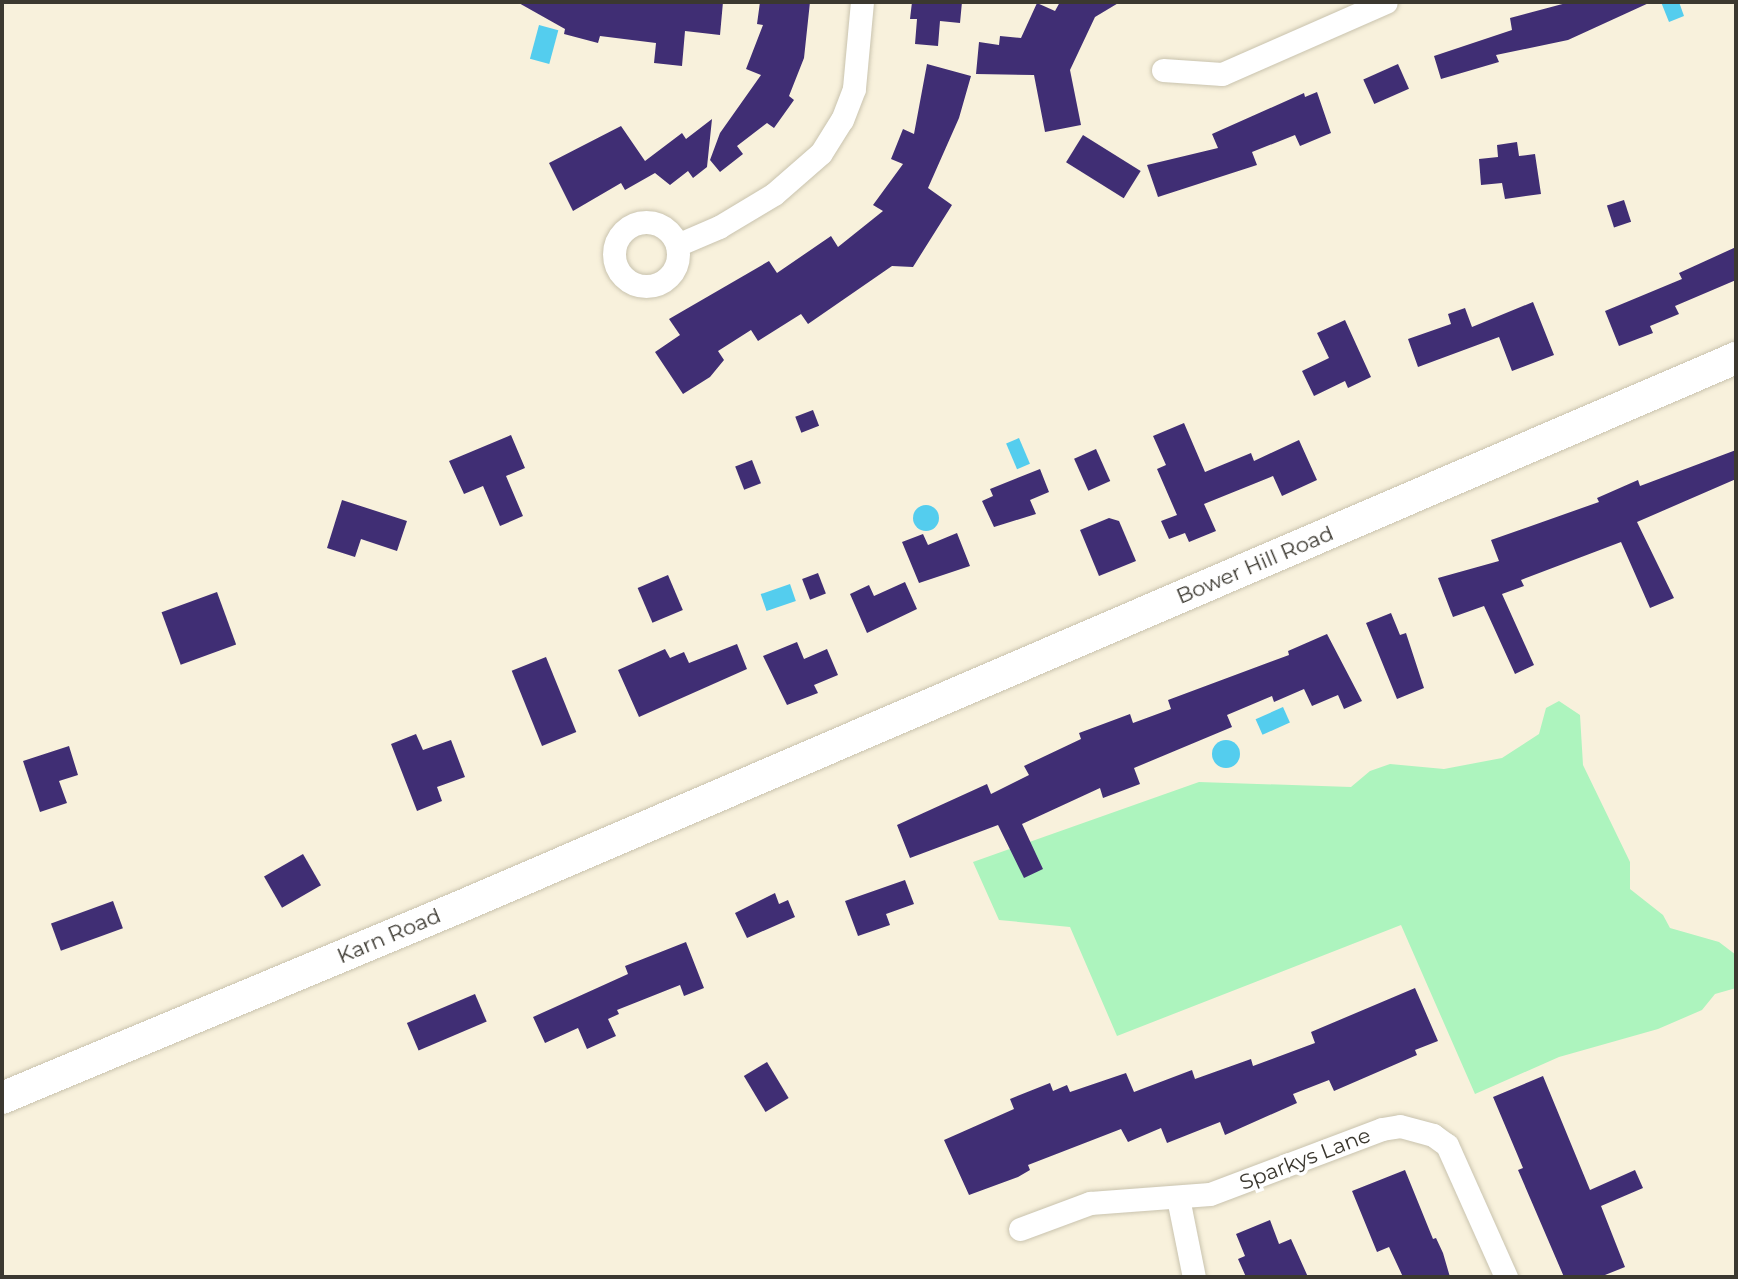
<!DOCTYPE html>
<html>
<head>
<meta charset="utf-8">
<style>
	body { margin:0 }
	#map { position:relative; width:1738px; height:1279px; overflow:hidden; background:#f8f1dc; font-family:Montserrat,sans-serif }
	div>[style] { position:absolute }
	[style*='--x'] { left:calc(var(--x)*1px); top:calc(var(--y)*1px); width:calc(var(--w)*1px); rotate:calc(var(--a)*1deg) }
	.green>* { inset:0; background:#adf4be }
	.water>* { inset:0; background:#54cdee; transform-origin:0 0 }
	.round { border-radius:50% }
	.building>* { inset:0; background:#402e74; transform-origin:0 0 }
	.roads { filter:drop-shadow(0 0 2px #c9c3ae) drop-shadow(0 0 2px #c9c3ae) }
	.street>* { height:23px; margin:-11.5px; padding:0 11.5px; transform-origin:11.5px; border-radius:11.5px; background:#fff }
	.street>.ring { margin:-11.5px; padding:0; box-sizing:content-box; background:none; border:23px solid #fff; border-radius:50% }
	.secondary>* { height:32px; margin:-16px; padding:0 16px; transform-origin:16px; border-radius:16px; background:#fff }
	span { translate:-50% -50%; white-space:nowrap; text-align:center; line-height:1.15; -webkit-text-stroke:7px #fff; paint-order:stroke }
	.street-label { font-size:21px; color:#3b3830 }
	.frame { position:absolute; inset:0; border:4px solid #3b3830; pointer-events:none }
</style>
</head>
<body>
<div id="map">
	<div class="green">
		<div style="clip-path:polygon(1559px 701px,1580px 715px,1583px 765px,1630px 862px,1630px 889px,1663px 915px,1670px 928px,1719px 942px,1736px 955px,1736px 988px,1715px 994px,1702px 1010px,1658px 1029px,1559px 1057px,1475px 1094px,1401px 925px,1117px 1036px,1070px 927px,999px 920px,973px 862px,1199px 782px,1351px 787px,1370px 771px,1390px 764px,1444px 769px,1502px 758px,1539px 734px,1546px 708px)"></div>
	</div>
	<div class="water">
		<div style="clip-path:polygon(1661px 2px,1679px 2px,1684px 16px,1669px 22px)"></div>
		<div style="left:539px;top:25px;width:20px;height:35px;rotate:15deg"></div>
		<div style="left:1019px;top:438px;width:28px;height:14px;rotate:67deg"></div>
		<div class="round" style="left:913px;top:505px;width:26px;height:26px"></div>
		<div style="left:790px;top:584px;width:18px;height:31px;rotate:71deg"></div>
		<div style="left:1283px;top:707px;width:17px;height:30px;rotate:66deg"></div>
		<div class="round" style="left:1212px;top:740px;width:28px;height:28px"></div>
	</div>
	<div class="building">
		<div style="clip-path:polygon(517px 2px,723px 2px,720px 35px,685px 31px,682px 66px,654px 63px,656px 43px,600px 36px,598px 43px,564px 34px,565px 29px)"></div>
		<div style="clip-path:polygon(760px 2px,810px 2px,804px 58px,789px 96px,794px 100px,774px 128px,767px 123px,737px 146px,743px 154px,720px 172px,710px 160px,720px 133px,761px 75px,746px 69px,763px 25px,757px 24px)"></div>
		<div style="clip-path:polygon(912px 2px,962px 2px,960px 23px,940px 21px,938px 46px,915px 44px,917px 19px,910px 19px)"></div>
		<div style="clip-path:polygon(1060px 2px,1120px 2px,1095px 17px,1070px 70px,1081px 125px,1045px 132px,1034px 75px,976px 74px,979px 42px,999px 45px,1000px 36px,1021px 38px,1037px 3px,1055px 11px)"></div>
		<div style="clip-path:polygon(1570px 2px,1651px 2px,1568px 40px,1496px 55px,1499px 62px,1441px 79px,1434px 56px,1512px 30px,1510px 18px)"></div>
		<div style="clip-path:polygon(927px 64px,971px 76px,959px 118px,928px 188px,952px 205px,913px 267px,892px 266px,808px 324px,801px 314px,758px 341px,751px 330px,718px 351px,724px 360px,710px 377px,683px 394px,655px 352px,680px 335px,669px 319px,769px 261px,777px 273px,831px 236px,838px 247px,883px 211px,873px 205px,903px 164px,891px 159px,903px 129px,914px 134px)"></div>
		<div style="left:1398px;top:64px;width:27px;height:38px;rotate:66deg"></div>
		<div style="clip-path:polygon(1317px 92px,1331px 133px,1300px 146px,1295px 135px,1252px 152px,1257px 165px,1158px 197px,1147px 165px,1218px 148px,1212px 134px,1304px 93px,1305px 97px)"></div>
		<div style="clip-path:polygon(712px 119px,707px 167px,693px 178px,688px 171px,670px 185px,655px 173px,625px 190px,621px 183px,573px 211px,549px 163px,621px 126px,645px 161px,682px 133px,686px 139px)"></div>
		<div style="left:1083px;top:135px;width:68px;height:32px;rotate:32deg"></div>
		<div style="clip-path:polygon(1517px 142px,1519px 156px,1535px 154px,1541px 194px,1505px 199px,1502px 183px,1481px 185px,1479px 159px,1498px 157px,1497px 145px)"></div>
		<div style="left:1624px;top:200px;width:23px;height:18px;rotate:72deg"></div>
		<div style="clip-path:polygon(1736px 247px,1736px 280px,1675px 306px,1679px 314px,1650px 326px,1653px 333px,1619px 346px,1605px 311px,1682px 279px,1679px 273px)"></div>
		<div style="clip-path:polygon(1533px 302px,1554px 355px,1512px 371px,1499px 337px,1418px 367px,1408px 339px,1451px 324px,1448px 314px,1465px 308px,1472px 327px)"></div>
		<div style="clip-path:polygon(1345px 320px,1371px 377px,1348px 388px,1345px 381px,1314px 396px,1302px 371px,1329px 358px,1317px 333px)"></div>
		<div style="left:813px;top:410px;width:17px;height:19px;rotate:69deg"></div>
		<div style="clip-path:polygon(1184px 423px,1205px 472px,1251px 453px,1254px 461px,1299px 440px,1317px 480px,1282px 496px,1273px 476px,1204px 504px,1216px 531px,1189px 542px,1185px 533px,1169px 539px,1161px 521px,1177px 515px,1157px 469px,1166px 465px,1153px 436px)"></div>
		<div style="clip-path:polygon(511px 435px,525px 468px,506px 476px,523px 516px,500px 526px,483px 486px,464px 494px,449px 461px)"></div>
		<div style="left:1096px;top:449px;width:35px;height:24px;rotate:66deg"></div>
		<div style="clip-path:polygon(1736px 450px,1736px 479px,1637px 522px,1674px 598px,1650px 608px,1621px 542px,1521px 580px,1524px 586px,1502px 594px,1534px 665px,1515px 674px,1484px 606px,1453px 617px,1438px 578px,1499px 561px,1491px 540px,1599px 502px,1597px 498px,1638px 480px,1640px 486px)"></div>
		<div style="left:752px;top:460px;width:25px;height:18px;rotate:69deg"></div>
		<div style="clip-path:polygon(1040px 469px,1049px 492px,1030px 500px,1036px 514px,994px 527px,982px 501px,993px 496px,990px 489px)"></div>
		<div style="clip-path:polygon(342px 500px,407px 521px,397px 551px,361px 539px,355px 557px,327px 548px)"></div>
		<div style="clip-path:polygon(1109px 518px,1119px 521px,1136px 561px,1099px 576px,1080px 530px)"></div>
		<div style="clip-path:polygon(957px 533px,970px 566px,919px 583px,902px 542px,923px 534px,928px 545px)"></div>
		<div style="left:818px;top:573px;width:22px;height:17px;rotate:69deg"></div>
		<div style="left:668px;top:575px;width:38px;height:33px;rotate:67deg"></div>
		<div style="clip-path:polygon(905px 582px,917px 609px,867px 633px,850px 594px,869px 585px,874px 596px)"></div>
		<div style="left:217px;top:592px;width:56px;height:59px;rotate:70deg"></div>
		<div style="clip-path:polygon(1391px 613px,1400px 635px,1406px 633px,1424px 688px,1397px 699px,1366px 623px)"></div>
		<div style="clip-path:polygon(1327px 634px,1362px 701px,1344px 709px,1338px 695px,1312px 706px,1304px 689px,1274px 702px,1272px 696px,1227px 715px,1232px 727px,1134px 768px,1140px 784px,1103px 798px,1100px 788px,1022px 824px,1043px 869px,1024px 878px,998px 825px,910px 858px,897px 825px,987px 784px,991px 794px,1029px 775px,1024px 766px,1081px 739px,1079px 733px,1130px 714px,1133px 723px,1171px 709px,1168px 700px,1289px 655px,1288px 651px)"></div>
		<div style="clip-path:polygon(797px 642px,804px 659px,827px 649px,838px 675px,814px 685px,818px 693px,787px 705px,763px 656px)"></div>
		<div style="clip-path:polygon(737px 644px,747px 669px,639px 717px,618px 670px,665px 649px,670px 658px,684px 652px,689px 663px)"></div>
		<div style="left:546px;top:657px;width:81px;height:37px;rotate:68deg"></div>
		<div style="clip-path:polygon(416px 734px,423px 750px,451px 740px,465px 777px,437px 787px,442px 801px,417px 811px,391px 744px)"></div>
		<div style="clip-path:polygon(69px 746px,78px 775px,59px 781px,67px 803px,40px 812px,23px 761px)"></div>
		<div style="left:303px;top:854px;width:36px;height:45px;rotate:60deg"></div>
		<div style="clip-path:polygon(905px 880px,914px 904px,886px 914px,890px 925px,858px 936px,845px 901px)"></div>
		<div style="clip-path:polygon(775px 893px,779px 904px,788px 900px,795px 917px,747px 938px,735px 913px)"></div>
		<div style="left:113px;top:901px;width:29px;height:66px;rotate:70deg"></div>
		<div style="clip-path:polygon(686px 942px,704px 988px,684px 996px,680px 985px,617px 1010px,619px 1014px,608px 1019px,616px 1036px,587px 1049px,578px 1028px,545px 1043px,533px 1017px,628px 974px,625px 966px)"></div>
		<div style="clip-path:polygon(1415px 988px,1438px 1041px,1415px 1050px,1417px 1055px,1334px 1091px,1329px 1080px,1293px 1094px,1297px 1103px,1225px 1135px,1220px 1122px,1167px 1143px,1161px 1128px,1128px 1142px,1121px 1129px,1028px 1165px,1030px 1170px,1018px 1177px,969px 1195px,944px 1140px,1014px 1109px,1010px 1099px,1050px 1083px,1053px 1091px,1067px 1085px,1070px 1092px,1126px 1073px,1134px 1092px,1192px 1070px,1195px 1079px,1251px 1059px,1253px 1066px,1315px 1043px,1311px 1032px)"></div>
		<div style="left:475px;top:994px;width:30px;height:74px;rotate:67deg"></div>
		<div style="left:767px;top:1062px;width:42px;height:27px;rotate:59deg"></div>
		<div style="clip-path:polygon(1543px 1076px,1590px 1190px,1635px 1170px,1643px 1188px,1601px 1206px,1625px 1267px,1600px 1277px,1564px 1277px,1518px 1170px,1523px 1168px,1493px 1097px)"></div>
		<div style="clip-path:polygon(1405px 1170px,1433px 1239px,1436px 1238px,1443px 1253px,1450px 1277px,1403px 1277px,1389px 1247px,1377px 1252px,1352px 1191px)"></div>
		<div style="clip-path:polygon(1270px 1220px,1279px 1244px,1291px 1239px,1308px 1277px,1246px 1277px,1238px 1259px,1245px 1256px,1236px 1234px)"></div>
	</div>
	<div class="roads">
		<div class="street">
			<div style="--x:1163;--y:70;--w:59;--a:3.9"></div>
			<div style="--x:1222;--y:74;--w:179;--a:-23.7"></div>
			<div class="ring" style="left:614px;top:222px;width:41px;height:41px"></div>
			<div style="--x:677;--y:245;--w:46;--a:-23.2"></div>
			<div style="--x:719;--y:227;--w:64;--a:-31"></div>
			<div style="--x:774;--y:194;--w:62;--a:-41.1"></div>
			<div style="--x:821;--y:153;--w:39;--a:-58"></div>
			<div style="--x:842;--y:120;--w:34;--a:-69"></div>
			<div style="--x:854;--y:88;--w:86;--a:-84.7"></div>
			<div style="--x:1178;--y:1198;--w:81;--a:78.6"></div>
			<div style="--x:1020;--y:1229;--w:75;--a:-20.4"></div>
			<div style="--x:1090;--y:1203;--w:120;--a:-4.3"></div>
			<div style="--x:1210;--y:1194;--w:184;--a:-20.7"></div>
			<div style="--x:1382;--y:1129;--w:18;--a:-9"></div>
			<div style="--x:1400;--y:1126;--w:34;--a:15"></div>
			<div style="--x:1433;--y:1135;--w:17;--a:36"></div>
			<div style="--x:1447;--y:1145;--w:145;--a:65.9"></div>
		</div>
		<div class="secondary">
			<div style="--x:2;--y:1098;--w:501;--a:-22.67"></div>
			<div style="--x:464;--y:905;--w:1385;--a:-23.27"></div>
		</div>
	</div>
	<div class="street-label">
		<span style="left:1255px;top:565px;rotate:-23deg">Bower Hill Road</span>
		<span style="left:389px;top:936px;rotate:-23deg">Karn Road</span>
		<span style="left:1305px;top:1159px;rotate:-21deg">Sparkys Lane</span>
	</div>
	<div class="frame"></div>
</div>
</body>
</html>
